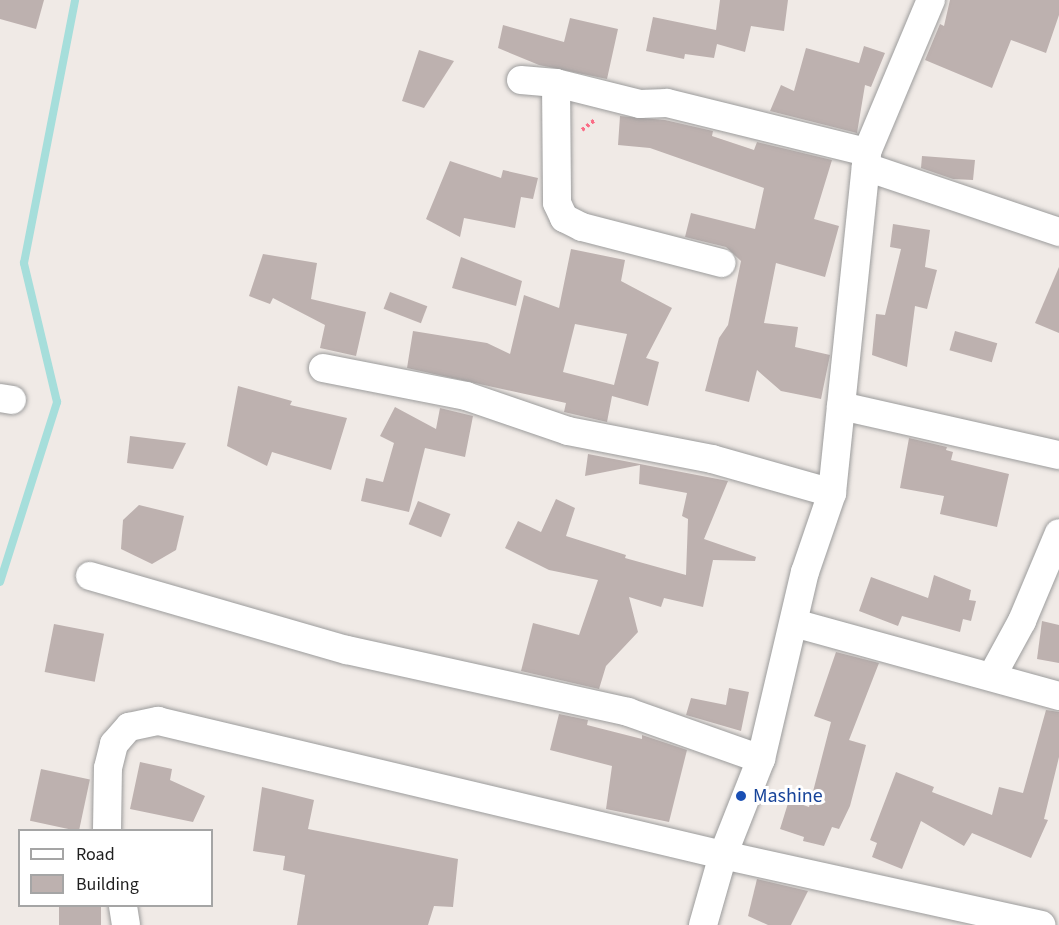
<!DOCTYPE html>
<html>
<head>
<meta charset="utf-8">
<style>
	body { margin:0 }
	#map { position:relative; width:1059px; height:925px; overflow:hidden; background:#f0eae6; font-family:"Source Sans 3",sans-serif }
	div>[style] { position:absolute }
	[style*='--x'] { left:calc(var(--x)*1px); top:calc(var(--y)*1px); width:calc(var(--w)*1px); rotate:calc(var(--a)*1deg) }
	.stream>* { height:8px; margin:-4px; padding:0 4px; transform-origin:4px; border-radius:4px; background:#a6dedb }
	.building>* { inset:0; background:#bdb1af; transform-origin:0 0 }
	.path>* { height:4px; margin-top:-2px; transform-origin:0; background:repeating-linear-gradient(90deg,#fa6d86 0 3px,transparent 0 6px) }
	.roads { filter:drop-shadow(0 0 2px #9c9c9c) drop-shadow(0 0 2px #9c9c9c) }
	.minor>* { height:28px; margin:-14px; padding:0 14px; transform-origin:14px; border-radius:14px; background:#fff }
	.dots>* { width:16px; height:16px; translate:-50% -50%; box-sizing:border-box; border:3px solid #fff; border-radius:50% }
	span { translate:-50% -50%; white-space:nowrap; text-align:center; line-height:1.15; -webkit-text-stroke:6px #fff; paint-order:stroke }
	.transit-label { font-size:20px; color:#164399 }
	.left { translate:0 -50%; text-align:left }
	.legend { position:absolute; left:18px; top:829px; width:195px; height:78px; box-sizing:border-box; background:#fff; border:2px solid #a5a5a5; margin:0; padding:8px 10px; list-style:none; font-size:18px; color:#1f1f1f }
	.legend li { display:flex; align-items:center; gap:12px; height:30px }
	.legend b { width:30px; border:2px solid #a5a5a5 }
</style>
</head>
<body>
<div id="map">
	<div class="stream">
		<div style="--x:0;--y:582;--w:189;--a:-72.4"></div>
		<div style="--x:57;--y:402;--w:143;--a:-103.4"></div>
		<div style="--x:24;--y:263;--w:268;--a:-79"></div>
	</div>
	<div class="building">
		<div style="clip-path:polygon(0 0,44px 0,36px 29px,0 19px)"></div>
		<div style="clip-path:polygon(720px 0,788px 0,784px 31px,751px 26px,745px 52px,717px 44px,714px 58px,685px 54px,684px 59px,646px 51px,653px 17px,716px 30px)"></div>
		<div style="clip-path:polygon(950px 0,1059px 0,1059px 15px,1046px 53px,1011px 40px,992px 88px,925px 60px,940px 24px,944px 26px)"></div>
		<div style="clip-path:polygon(570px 18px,618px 29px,607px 79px,539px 65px,498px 48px,503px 25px,564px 42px)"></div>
		<div style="clip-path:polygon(864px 46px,885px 53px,871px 87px,865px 85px,857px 133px,770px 111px,781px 85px,794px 91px,806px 48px,859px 63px)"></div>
		<div style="clip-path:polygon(419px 50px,454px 61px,424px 108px,402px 101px)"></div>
		<div style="clip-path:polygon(620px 116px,665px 120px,713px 131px,712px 136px,754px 150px,757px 142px,832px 160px,814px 219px,839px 226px,825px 277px,776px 263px,764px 323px,798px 327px,795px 347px,830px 355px,821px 399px,781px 391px,757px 370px,749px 402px,705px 391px,719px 338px,728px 325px,741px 261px,726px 247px,685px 237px,691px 213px,755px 229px,764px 188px,650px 148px,618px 145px)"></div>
		<div style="clip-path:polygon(922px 156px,975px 160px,973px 180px,953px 179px,921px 168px)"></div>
		<div style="clip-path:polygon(450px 161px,501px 178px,503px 170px,538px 178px,533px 199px,521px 197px,515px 228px,464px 218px,460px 237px,426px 219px)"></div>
		<div style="clip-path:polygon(893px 224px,930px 230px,925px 267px,937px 270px,927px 309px,915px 306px,907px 367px,872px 355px,876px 314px,885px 315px,901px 249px,890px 247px)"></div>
		<div style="clip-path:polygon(evenodd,571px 249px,625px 260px,621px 281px,672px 308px,646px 358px,659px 362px,648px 406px,612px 396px,607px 422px,564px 412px,566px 403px,407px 368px,413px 331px,487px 343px,510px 354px,524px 295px,559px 308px,571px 249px,575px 324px,627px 334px,614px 385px,563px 372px,575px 324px)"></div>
		<div style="clip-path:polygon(263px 254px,317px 263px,311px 299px,366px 312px,356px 356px,320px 348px,325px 325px,273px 298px,270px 304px,249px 296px)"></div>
		<div style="clip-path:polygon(461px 257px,522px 281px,516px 306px,452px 288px)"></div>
		<div style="clip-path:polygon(1059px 267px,1059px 333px,1035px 323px)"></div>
		<div style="left:390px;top:292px;width:40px;height:18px;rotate:21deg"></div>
		<div style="left:955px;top:331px;width:44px;height:20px;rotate:16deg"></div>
		<div style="clip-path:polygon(238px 386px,292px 401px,290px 405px,347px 418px,331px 470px,272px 452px,267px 466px,227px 446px)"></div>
		<div style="clip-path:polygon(395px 407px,436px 429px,440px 408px,473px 416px,465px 457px,425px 448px,409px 512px,361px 501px,366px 478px,383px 482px,394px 443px,380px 436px)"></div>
		<div style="clip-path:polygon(130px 436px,186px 443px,173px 469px,127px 463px)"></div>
		<div style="clip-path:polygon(909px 438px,947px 447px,946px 450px,953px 452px,951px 460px,1009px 474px,997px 527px,940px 514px,944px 496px,900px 488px)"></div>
		<div style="clip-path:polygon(588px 454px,728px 481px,704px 539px,756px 557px,755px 561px,713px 560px,703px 607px,664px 598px,661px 607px,629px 597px,638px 632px,606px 666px,599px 689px,521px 671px,533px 623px,579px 635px,598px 580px,549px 570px,505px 548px,518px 521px,541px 532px,556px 499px,575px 508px,566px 536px,626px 555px,625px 558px,686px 575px,688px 519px,682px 516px,687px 493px,639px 484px,640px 465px,585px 476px)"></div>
		<div style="left:418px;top:501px;width:35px;height:25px;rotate:22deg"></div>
		<div style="clip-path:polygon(139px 505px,184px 516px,176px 550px,152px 564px,121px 549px,123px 520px)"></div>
		<div style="clip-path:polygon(934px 575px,971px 590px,969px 600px,976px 601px,971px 621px,963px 619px,960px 632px,902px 616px,898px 626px,859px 611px,871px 577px,928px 598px)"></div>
		<div style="clip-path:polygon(1042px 621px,1059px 625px,1059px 663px,1037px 659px)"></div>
		<div style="left:54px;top:624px;width:51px;height:49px;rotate:11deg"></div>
		<div style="clip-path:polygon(836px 652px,879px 663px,849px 740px,866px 745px,850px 806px,839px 829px,832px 827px,824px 846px,803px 841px,804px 837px,780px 829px,789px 800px,809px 807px,831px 722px,814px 716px)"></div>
		<div style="clip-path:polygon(729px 688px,749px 692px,741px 731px,686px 715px,691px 698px,726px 705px)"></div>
		<div style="clip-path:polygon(1046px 710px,1059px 712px,1059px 757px,1044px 819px,1048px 820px,1031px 858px,972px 833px,964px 846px,921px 821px,902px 869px,872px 857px,877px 843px,870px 840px,896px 772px,934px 787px,932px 792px,992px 815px,999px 787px,1023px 793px)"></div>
		<div style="clip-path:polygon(559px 714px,588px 720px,587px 725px,642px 739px,642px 735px,687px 750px,669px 822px,606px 809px,612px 766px,550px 750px)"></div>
		<div style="clip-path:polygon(140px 762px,172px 769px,170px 780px,205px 796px,193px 822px,130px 809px)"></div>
		<div style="left:41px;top:769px;width:50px;height:53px;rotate:12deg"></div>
		<div style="clip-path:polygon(262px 787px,314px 800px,308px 829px,458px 859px,453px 907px,434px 906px,428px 925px,297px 925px,305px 875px,283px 870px,285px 856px,253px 851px)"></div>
		<div style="clip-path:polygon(757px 879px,808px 891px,791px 925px,768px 925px,748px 916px)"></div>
		<div style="left:59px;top:906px;width:42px;height:19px"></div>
	</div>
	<div class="path">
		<div style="--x:582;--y:130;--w:16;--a:-38"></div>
	</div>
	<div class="roads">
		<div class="minor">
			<div style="--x:521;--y:80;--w:35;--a:5"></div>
			<div style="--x:556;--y:83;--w:120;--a:89.5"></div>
			<div style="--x:557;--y:203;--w:17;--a:65"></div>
			<div style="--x:564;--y:218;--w:20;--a:27"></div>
			<div style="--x:582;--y:227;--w:144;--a:14.5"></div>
			<div style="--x:556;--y:83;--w:87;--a:14"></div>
			<div style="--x:640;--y:104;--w:27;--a:-2"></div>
			<div style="--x:667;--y:103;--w:206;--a:13.8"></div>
			<div style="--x:866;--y:167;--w:204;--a:18.6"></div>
			<div style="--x:323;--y:368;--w:146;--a:11.1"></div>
			<div style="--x:466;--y:396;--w:108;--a:18.9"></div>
			<div style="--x:568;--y:431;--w:147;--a:11"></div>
			<div style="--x:712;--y:459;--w:125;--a:15.8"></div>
			<div style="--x:0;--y:398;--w:12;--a:9"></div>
			<div style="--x:841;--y:406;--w:223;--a:12.7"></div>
			<div style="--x:90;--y:576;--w:267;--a:16.1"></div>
			<div style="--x:347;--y:650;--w:288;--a:12.4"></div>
			<div style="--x:628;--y:712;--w:141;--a:19.5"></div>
			<div style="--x:794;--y:623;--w:275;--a:15.4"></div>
			<div style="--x:992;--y:676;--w:63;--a:-61.4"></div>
			<div style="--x:1022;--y:621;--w:95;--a:-67.2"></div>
			<div style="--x:107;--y:830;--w:62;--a:-89.1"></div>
			<div style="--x:108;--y:768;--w:25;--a:-76"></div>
			<div style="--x:114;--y:744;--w:23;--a:-49"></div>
			<div style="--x:129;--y:727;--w:30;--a:-12"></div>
			<div style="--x:158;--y:721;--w:581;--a:13.34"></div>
			<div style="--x:723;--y:855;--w:326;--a:12.4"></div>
			<div style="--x:123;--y:906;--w:19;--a:81"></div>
			<div style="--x:703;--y:925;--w:73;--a:-74.1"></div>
			<div style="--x:723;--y:855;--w:103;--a:-68.4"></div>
			<div style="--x:761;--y:759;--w:192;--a:-76.8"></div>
			<div style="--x:805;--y:572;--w:83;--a:-71.1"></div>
			<div style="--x:832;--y:493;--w:343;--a:-84.1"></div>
			<div style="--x:867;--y:152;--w:165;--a:-67.2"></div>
		</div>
	</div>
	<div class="dots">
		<div style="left:741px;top:796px;background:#1a4fb4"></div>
	</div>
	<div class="transit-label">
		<span class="left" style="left:753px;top:796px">Mashine</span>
	</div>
	<ul class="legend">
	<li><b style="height:8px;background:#fff"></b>Road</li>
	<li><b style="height:16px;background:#bdb1af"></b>Building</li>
	</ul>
</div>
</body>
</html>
